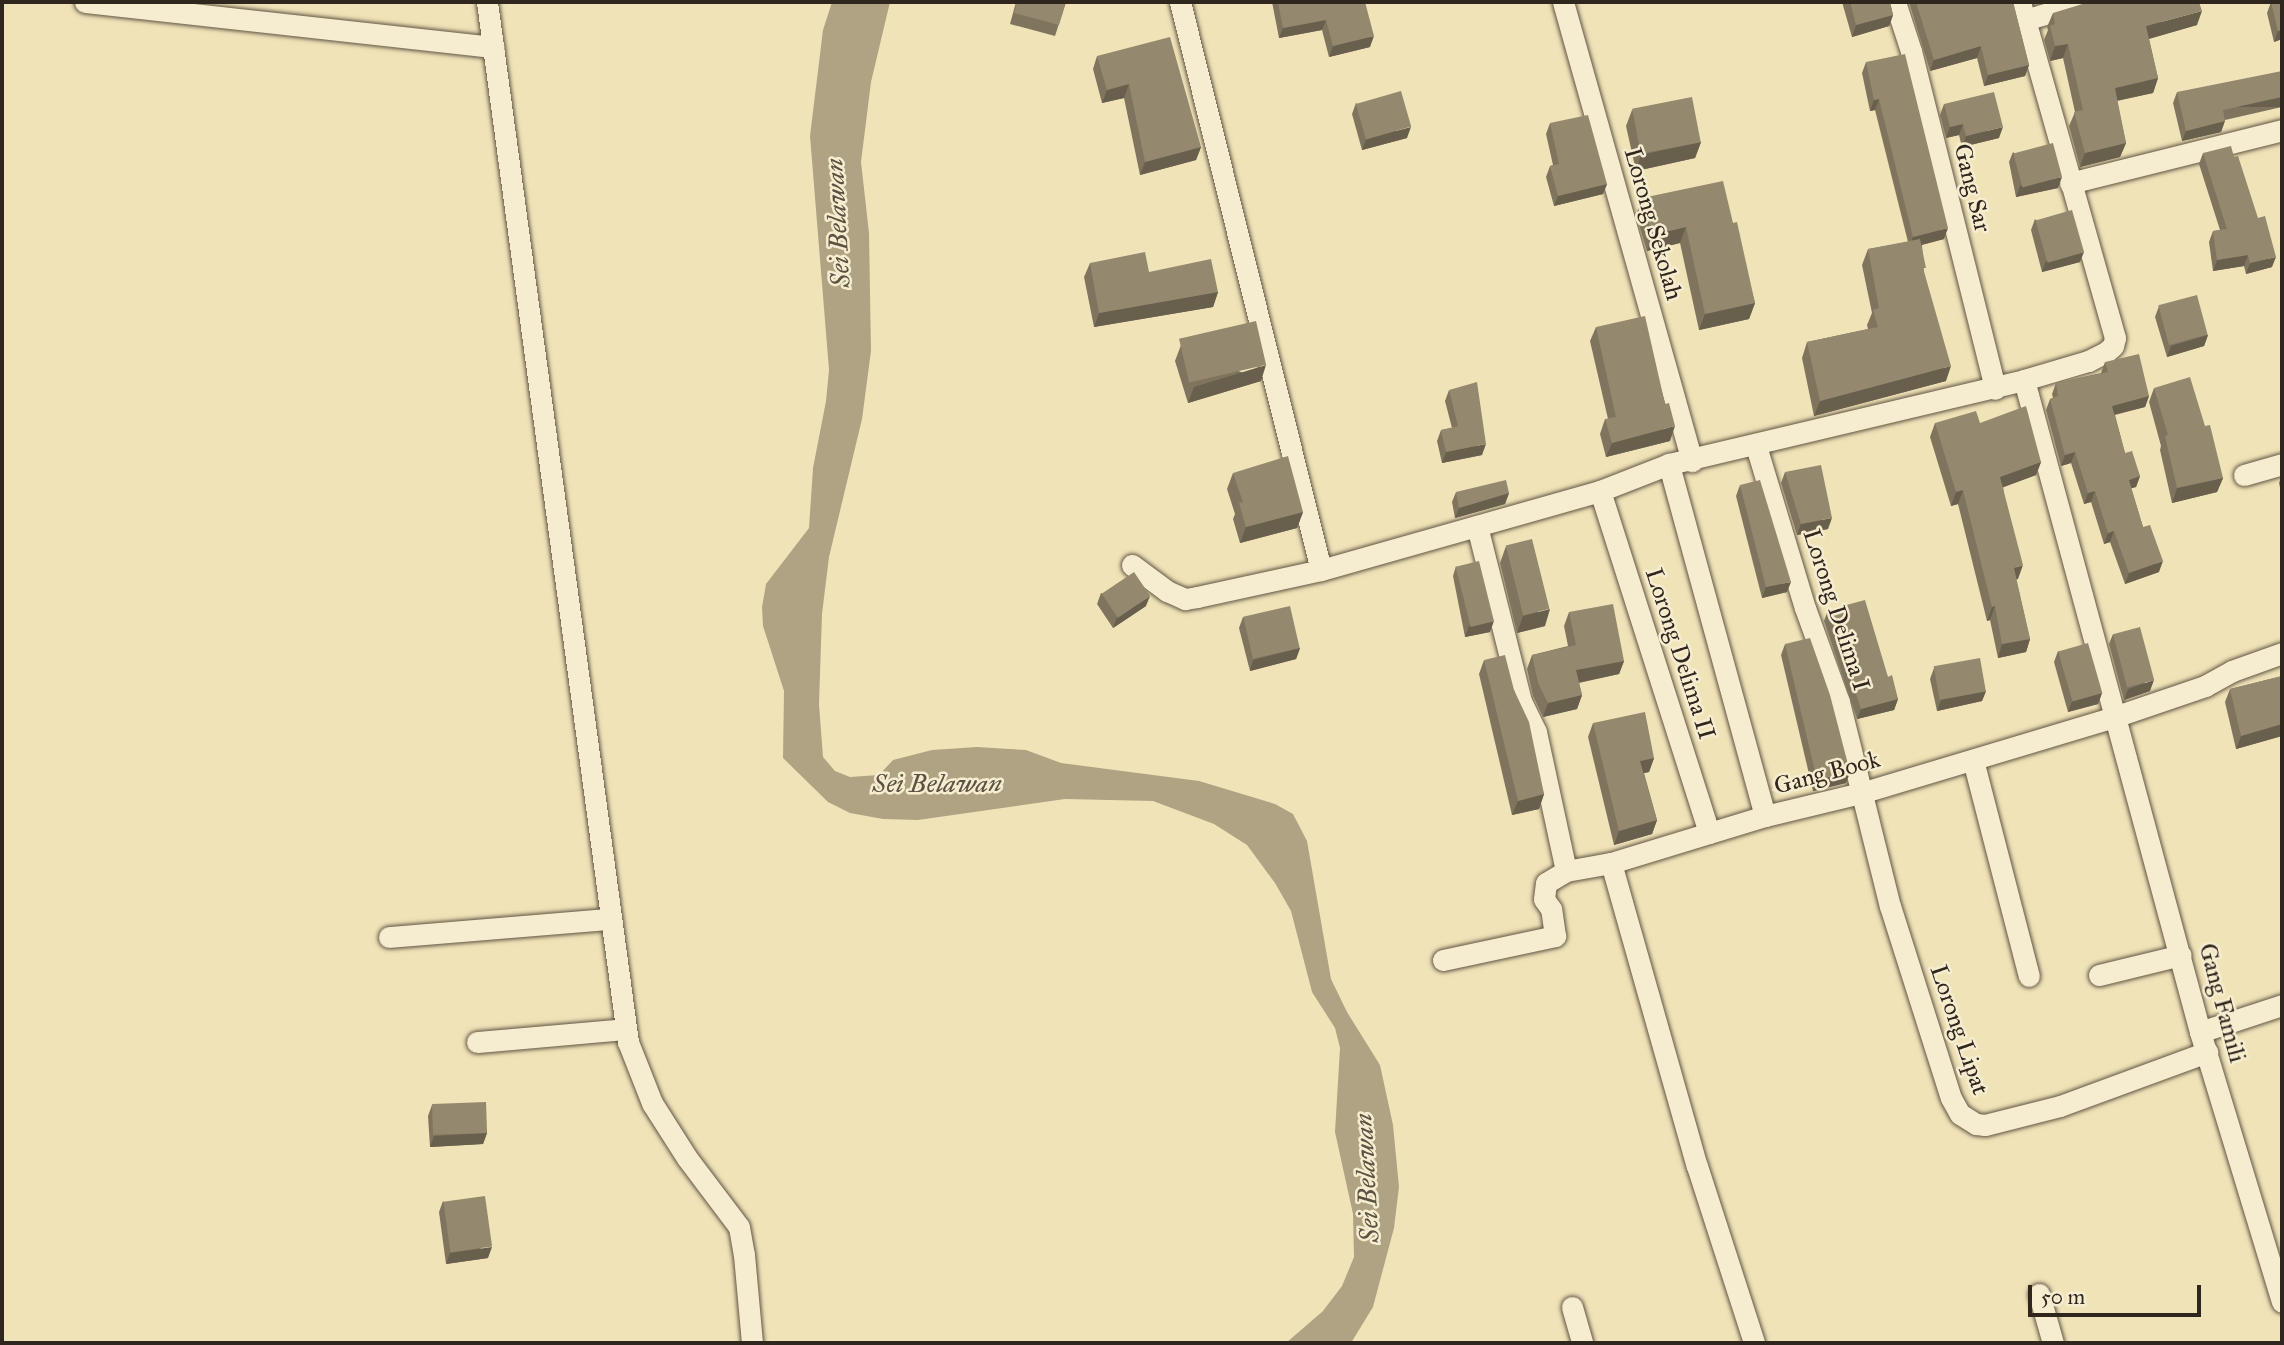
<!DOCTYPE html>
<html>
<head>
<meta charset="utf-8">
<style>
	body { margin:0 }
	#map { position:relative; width:2284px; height:1345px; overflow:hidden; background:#f1e3b8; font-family:"IM FELL Great Primer",serif }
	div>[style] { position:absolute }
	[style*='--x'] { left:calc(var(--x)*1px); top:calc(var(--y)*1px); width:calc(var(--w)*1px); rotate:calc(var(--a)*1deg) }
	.water>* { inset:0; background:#afa383 }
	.roads { filter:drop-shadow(0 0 2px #605544) drop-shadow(0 0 2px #605544) }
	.street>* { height:21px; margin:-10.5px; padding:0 10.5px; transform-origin:10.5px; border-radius:10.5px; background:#f6edd1 }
	.wall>* { inset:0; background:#7f755f }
	.shaded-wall>* { inset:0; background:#685f4d; transform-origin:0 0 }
	.building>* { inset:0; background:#94886e; transform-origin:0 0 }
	span { translate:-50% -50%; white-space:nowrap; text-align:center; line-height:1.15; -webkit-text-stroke:5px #f6edd1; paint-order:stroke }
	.street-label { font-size:24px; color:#2f261d }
	.water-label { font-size:26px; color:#5c5241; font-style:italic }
	.frame { position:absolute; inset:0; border:4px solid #2f261d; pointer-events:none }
	.scale { position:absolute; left:2028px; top:1285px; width:173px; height:32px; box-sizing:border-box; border:4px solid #2f261d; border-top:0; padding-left:9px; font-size:21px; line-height:24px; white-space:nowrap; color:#2f261d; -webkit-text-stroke:5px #f6edd1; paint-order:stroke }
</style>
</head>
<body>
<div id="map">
	<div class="water">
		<div style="clip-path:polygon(832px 2px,890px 2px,871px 82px,861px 162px,869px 233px,871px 351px,862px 419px,829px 557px,822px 614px,819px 704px,823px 757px,835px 771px,850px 777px,879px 775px,893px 760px,932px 750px,977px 747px,1026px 750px,1061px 763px,1199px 781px,1275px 804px,1293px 814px,1307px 841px,1331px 979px,1347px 1012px,1380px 1065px,1393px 1125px,1399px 1187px,1394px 1228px,1373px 1307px,1351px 1343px,1286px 1343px,1323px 1311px,1342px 1286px,1354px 1257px,1353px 1214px,1335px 1132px,1340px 1048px,1335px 1028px,1312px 992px,1291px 911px,1275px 883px,1247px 845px,1214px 824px,1153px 801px,1065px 799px,918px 820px,883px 819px,850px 813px,828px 802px,783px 758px,784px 691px,763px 626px,762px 607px,766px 584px,809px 528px,813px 468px,826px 401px,829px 370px,810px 136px,823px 30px)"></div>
	</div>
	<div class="roads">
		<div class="street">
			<div style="--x:85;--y:2;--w:411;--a:6.3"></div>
			<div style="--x:487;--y:2;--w:1050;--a:82.28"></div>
			<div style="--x:628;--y:1042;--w:66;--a:68.5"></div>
			<div style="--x:652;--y:1103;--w:65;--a:57.5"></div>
			<div style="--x:687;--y:1158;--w:86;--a:53"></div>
			<div style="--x:739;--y:1227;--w:28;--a:80"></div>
			<div style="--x:744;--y:1255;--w:88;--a:84.8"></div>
			<div style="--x:1180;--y:2;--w:585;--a:76.06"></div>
			<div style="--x:1563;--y:2;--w:477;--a:74.3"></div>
			<div style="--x:1895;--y:2;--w:52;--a:71.9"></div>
			<div style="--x:1911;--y:51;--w:348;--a:76"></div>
			<div style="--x:2020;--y:2;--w:349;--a:74.2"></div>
			<div style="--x:2115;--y:338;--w:8;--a:104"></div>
			<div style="--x:2113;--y:346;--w:9;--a:139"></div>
			<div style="--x:2106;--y:352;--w:20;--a:153"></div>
			<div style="--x:2088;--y:361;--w:67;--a:163.5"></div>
			<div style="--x:2025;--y:20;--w:63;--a:-16.7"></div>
			<div style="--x:2070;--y:183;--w:219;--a:-14"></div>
			<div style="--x:1756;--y:446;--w:169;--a:73.2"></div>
			<div style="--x:1805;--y:608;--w:100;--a:70.1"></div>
			<div style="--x:1839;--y:702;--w:210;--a:76"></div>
			<div style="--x:1890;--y:906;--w:201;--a:72.4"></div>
			<div style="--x:1951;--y:1098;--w:18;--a:61"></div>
			<div style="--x:1960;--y:1114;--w:19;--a:32"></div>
			<div style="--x:1976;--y:1124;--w:9;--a:6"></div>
			<div style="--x:1985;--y:1125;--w:77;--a:-14.2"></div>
			<div style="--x:2060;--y:1106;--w:157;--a:-20.2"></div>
			<div style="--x:2244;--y:475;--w:40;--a:-16"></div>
			<div style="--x:1600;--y:491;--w:359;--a:72.3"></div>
			<div style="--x:1477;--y:526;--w:180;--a:75.9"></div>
			<div style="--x:1521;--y:701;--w:34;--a:64"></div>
			<div style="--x:1536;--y:732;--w:142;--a:77.8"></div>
			<div style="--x:1132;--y:565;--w:44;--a:36.6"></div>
			<div style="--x:1167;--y:591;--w:20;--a:24"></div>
			<div style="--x:1185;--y:599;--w:12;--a:-9"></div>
			<div style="--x:1197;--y:597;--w:127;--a:-12.3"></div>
			<div style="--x:1321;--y:570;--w:290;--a:-15.8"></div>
			<div style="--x:1600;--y:491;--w:74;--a:-21.4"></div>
			<div style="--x:1973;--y:760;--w:223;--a:75.5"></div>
			<div style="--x:1765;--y:816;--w:365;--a:-105.3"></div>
			<div style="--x:1669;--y:464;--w:365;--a:-13.3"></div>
			<div style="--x:2024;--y:380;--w:675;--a:74.89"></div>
			<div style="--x:2200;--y:1032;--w:282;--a:73.1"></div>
			<div style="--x:1611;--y:863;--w:315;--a:74.2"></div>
			<div style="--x:1697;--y:1166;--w:186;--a:72.1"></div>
			<div style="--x:389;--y:937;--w:221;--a:-4.7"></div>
			<div style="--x:1443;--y:960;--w:115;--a:-12.1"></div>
			<div style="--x:1555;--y:936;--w:27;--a:-98"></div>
			<div style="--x:1551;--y:909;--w:12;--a:-125"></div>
			<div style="--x:1544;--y:899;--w:16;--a:-83"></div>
			<div style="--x:1546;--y:883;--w:23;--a:-31"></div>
			<div style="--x:1566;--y:871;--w:46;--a:-10.1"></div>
			<div style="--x:1611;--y:863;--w:161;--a:-17"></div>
			<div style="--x:1765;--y:816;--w:99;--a:-13.5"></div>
			<div style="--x:1861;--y:793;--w:267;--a:-16.7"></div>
			<div style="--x:2117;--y:716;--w:93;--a:-18.8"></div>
			<div style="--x:2205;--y:686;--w:31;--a:-29"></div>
			<div style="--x:2232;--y:671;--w:53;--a:-19.8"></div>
			<div style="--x:2099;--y:975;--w:84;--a:-13.7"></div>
			<div style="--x:2200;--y:1032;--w:86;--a:-18.2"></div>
			<div style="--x:477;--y:1042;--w:149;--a:-5"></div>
			<div style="--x:2039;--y:1294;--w:51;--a:74.1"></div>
			<div style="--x:1572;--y:1307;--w:37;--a:74"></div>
		</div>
	</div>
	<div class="wall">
		<div style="clip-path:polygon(1016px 2px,1066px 2px,1055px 36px,1010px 24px)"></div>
		<div style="clip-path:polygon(1272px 2px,1365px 2px,1370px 47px,1329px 57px,1322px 30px,1279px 38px)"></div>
		<div style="clip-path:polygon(1842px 2px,1890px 2px,1893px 15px,1889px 26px,1852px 37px)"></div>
		<div style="clip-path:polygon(1909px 2px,2013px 2px,2029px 65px,2025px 76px,1984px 86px,1977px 58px,1930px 71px)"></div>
		<div style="clip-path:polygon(2271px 2px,2282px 2px,2282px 39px,2274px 42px,2267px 13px)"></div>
		<div style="clip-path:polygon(2053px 13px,2197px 25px,2149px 39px,2158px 78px,2153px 93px,2117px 101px,2126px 143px,2120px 157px,2080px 167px,2069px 126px,2075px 112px,2063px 58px,2050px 61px,2044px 40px,2048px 30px,2047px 27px)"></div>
		<div style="clip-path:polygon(1097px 56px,1201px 147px,1196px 160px,1140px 175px,1124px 98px,1102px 103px,1093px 69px)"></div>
		<div style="clip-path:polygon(1866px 62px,1944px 239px,1922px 245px,1924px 273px,1946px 381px,1814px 416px,1802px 358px,1807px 342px,1868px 329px,1867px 325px,1872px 313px,1862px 265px,1868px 249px,1908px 242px,1875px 110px,1870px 111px,1862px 73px)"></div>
		<div style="clip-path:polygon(2177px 92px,2282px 107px,2225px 120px,2221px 132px,2182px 141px,2173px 103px)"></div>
		<div style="clip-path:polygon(1356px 103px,1407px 138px,1362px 150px,1352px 114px)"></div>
		<div style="clip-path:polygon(1944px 104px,1999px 138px,1962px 147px,1959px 135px,1946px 138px,1940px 115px)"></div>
		<div style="clip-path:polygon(1632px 110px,1701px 142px,1695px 158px,1636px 171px,1626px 126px)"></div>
		<div style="clip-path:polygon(1550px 123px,1607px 184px,1603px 194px,1554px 206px,1546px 177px,1550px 166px,1553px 165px,1546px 134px)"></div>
		<div style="clip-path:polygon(2013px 152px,2058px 188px,2016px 197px,2009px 162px)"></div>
		<div style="clip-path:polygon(2203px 153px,2234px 157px,2272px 267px,2246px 274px,2244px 266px,2213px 271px,2209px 242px,2213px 231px,2220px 230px,2199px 164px)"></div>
		<div style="clip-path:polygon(1642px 198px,1733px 223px,1755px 303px,1749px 319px,1699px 330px,1680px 243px,1647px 251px,1636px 215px)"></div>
		<div style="clip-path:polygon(2035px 219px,2080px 262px,2042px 272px,2031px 230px)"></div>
		<div style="clip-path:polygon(1090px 263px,1149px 272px,1218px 292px,1213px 307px,1094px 327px,1084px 277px)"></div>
		<div style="clip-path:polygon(2159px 306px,2208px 335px,2204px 346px,2167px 357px,2155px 317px)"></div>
		<div style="clip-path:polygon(1596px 327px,1670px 441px,1606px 457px,1600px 434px,1605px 419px,1608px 419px,1590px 341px)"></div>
		<div style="clip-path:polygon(1181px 345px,1261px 381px,1188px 403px,1175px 361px)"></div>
		<div style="clip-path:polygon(2105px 362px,2149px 396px,2145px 407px,2115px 415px,2125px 453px,2140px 476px,2136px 487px,2131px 488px,2143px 527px,2159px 572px,2125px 584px,2110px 542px,2104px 544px,2091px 502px,2084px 504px,2071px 463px,2061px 466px,2046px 410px,2050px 399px,2053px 398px,2052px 394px,2056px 383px,2101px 373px)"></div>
		<div style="clip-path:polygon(2154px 388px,2223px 478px,2217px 492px,2172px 503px,2160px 450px,2161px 446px,2149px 402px)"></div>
		<div style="clip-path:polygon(1449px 390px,1482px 455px,1442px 463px,1437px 441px,1441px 430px,1452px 428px,1445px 401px)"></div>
		<div style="clip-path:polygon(1935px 423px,1980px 423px,2041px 462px,2036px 475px,2003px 487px,2018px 579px,2016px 579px,2030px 639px,2026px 652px,1998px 658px,1990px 620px,1987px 621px,1958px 504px,1951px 506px,1930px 437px)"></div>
		<div style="clip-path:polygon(1785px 472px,1828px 529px,1797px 535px,1781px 483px)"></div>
		<div style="clip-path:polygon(1233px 473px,1303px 512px,1297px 528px,1240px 543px,1233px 519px,1235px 514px,1227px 489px)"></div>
		<div style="clip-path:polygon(2282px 475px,2282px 497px,2279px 483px)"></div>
		<div style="clip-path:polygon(1740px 485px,1787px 592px,1762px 598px,1736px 496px)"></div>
		<div style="clip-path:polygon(1456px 492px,1509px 493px,1505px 504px,1455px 518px,1452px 502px)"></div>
		<div style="clip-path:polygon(1506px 546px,1545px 626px,1517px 633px,1500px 563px)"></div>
		<div style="clip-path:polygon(1456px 566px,1490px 632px,1465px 637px,1453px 576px)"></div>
		<div style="clip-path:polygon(1101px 593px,1146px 606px,1113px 628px,1097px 604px)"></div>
		<div style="clip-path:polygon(1828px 610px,1888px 677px,1898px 699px,1894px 710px,1857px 719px,1824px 621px)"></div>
		<div style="clip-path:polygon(1569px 612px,1624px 661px,1619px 674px,1579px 683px,1582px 695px,1577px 709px,1543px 717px,1533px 696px,1527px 669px,1532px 655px,1568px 646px,1564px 626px)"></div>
		<div style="clip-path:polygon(1243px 617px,1300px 648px,1296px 659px,1250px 671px,1239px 628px)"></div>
		<div style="clip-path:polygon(2113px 634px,2150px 691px,2124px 700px,2109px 644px)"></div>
		<div style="clip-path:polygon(1785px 644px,1850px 772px,1846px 783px,1813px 791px,1781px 655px)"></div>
		<div style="clip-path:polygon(2058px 651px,2102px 693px,2098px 704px,2068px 712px,2054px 662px)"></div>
		<div style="clip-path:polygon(1484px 660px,1514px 690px,1544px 794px,1539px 809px,1512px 815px,1479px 674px)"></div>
		<div style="clip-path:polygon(1934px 668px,1986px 691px,1982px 701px,1937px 711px,1930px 679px)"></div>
		<div style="clip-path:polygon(2282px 676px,2282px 736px,2236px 749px,2225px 702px,2230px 689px)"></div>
		<div style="clip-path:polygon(1593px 723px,1654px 758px,1649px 772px,1644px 773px,1657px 820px,1652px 834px,1614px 845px,1588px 737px)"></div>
		<div style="clip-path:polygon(432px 1105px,487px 1133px,483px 1144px,430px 1147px,428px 1116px)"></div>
		<div style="clip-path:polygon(443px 1201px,488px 1258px,446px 1264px,439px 1212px)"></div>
	</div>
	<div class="shaded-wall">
		<div style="clip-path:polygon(2202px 11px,2197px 25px,2141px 41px,2146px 26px)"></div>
		<div style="clip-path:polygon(1893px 15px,1889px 26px,1852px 37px,1856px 25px)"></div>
		<div style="clip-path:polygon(1326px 20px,1322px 30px,1279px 38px,1283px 28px)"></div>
		<div style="clip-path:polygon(2282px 30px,2282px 39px,2274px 42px,2278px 31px)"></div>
		<div style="clip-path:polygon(1374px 36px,1370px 47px,1329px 57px,1333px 46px)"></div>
		<div style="clip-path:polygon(2068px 44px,2063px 58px,2050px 61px,2055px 46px)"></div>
		<div style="clip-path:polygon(1981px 46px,1977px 58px,1930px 71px,1934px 60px)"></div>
		<div style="clip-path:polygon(2029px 65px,2025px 76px,1984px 86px,1988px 75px)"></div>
		<div style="clip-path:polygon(2158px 78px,2153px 93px,2110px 102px,2115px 88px)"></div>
		<div style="clip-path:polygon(1129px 84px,1124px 98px,1102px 103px,1107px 90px)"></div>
		<div style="left:2282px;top:97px;width:10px;height:60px;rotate:90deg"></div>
		<div style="clip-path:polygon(1879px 99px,1875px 110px,1870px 111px,1874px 100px)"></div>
		<div style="clip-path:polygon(2225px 121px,2221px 132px,2182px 141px,2186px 131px)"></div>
		<div style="clip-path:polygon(1963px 124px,1959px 135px,1946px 138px,1950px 127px)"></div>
		<div style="clip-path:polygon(1411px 127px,1407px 138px,1362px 150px,1366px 139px)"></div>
		<div style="clip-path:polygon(2003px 127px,1999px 138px,1962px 147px,1966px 136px)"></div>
		<div style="clip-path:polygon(1701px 142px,1695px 158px,1636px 171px,1641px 155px)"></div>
		<div style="clip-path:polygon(2126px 143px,2120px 157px,2080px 167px,2085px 153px)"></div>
		<div style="clip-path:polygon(1201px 147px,1196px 160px,1140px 175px,1145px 162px)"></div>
		<div style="clip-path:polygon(2062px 177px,2058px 188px,2016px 197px,2020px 186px)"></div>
		<div style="clip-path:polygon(1607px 184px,1603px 194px,1554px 206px,1558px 196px)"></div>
		<div style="clip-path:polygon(1686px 227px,1680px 243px,1647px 251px,1652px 235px)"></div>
		<div style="clip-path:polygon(1948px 228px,1944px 239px,1909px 248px,1913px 237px)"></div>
		<div style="clip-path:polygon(2084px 252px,2080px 262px,2042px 272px,2046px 261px)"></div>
		<div style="clip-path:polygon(2248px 255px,2244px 266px,2213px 271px,2217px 260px)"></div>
		<div style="clip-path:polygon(2276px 257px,2272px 267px,2246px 274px,2250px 263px)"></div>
		<div style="clip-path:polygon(1218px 292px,1213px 307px,1094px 327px,1099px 313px)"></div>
		<div style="clip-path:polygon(1755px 303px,1749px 319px,1699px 330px,1705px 314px)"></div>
		<div style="clip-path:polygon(2208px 335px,2204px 346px,2167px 357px,2171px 346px)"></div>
		<div style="clip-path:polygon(1266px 365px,1261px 381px,1188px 403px,1194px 387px)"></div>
		<div style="clip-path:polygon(1951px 366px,1946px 381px,1814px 416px,1820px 401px)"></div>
		<div style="clip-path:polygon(2149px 396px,2145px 407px,2108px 416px,2112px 406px)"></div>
		<div style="clip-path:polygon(1675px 426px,1670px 441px,1606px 457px,1612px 443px)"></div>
		<div style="clip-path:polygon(1486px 444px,1482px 455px,1442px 463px,1446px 452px)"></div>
		<div style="clip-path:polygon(2075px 452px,2071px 463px,2061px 466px,2065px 455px)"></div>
		<div style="clip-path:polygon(2041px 462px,2036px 475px,1996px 490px,2000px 477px)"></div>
		<div style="clip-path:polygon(2140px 476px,2136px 487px,2125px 490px,2129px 480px)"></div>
		<div style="clip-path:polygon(2223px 478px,2217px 492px,2172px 503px,2177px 488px)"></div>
		<div style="clip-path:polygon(1963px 490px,1958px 504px,1951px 506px,1956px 492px)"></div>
		<div style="clip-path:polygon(2095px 491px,2091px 502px,2084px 504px,2088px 493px)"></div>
		<div style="clip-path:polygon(1509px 493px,1505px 504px,1455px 518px,1459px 508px)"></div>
		<div style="clip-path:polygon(1303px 512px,1297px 528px,1240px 543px,1246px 527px)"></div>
		<div style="clip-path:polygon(1832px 518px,1828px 529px,1797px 535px,1801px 524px)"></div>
		<div style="clip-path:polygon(2114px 531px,2110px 542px,2104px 544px,2108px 533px)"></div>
		<div style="clip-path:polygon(2163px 561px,2159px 572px,2125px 584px,2129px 573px)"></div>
		<div style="clip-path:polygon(2023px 565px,2018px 579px,2009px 581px,2014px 568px)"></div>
		<div style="clip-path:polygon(1791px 582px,1787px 592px,1762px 598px,1766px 587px)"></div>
		<div style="clip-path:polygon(1150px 596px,1146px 606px,1113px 628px,1117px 617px)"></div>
		<div style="clip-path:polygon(1995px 606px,1990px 620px,1987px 621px,1992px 607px)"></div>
		<div style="clip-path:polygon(1550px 609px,1545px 626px,1517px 633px,1523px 616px)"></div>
		<div style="clip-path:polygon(1494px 621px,1490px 632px,1465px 637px,1469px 626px)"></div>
		<div style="clip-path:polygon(2030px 639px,2026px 652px,1998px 658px,2002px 644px)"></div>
		<div style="clip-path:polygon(1300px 648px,1296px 659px,1250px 671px,1253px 660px)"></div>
		<div style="clip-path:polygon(1624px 661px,1619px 674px,1571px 684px,1576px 670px)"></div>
		<div style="clip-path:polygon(2154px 680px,2150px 691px,2124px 700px,2128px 689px)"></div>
		<div style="clip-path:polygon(1986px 691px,1982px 701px,1937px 711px,1941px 700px)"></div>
		<div style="clip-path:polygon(2102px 693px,2098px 704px,2068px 712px,2072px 701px)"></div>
		<div style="clip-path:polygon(1582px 695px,1577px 709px,1543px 717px,1548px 703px)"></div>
		<div style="clip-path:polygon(1898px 699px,1894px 710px,1857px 719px,1861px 709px)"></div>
		<div style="clip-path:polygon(2282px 724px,2282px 736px,2236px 749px,2241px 736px)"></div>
		<div style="clip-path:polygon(1654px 758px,1649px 772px,1635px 775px,1640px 761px)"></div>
		<div style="clip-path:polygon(1850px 772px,1846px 783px,1813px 791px,1817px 780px)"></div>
		<div style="clip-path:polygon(1544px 794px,1539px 809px,1512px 815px,1518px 801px)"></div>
		<div style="clip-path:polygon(1657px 820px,1652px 834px,1614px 845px,1619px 831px)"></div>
		<div style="clip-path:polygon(487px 1133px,483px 1144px,430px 1147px,434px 1136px)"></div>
		<div style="clip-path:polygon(492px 1247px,488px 1258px,446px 1264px,450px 1253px)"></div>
	</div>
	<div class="building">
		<div style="clip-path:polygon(1017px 2px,1066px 2px,1059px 25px,1014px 13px)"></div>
		<div style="clip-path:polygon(1278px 2px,1365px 2px,1374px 36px,1333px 46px,1326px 20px,1283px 28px)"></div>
		<div style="clip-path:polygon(1850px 2px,1890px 2px,1893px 15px,1856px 25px)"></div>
		<div style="clip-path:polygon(1916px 2px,2013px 2px,2029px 65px,1988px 75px,1981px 46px,1934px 60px)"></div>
		<div style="clip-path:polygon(2089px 2px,2199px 2px,2202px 11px,2146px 26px,2158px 78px,2115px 88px,2126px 143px,2085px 153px,2074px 112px,2083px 110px,2068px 44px,2055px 46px,2050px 26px,2055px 24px,2053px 13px)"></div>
		<div style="clip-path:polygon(2271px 2px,2282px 2px,2282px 30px,2278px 31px)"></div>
		<div style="clip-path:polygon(1170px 37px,1201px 147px,1145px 162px,1129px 84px,1107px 90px,1097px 56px)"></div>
		<div style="clip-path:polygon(1905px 54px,1948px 228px,1913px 237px,1879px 99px,1874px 100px,1866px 62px)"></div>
		<div style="clip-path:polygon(2282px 71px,2282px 97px,2223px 110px,2225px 121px,2186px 131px,2177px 92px)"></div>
		<div style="left:1401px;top:91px;width:37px;height:47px;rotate:74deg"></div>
		<div style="clip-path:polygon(1994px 92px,2003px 127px,1966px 136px,1963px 124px,1950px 127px,1944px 104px)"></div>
		<div style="left:1692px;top:97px;width:46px;height:61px;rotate:79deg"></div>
		<div style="clip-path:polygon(1588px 115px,1607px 184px,1558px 196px,1550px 166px,1559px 164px,1550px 123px)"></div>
		<div style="left:2053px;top:143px;width:35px;height:41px;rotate:75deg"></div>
		<div style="clip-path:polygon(2231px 146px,2234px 157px,2238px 156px,2258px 218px,2265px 216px,2276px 257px,2250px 263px,2248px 255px,2217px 260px,2213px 231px,2227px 229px,2203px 153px)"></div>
		<div style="clip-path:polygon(1723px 181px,1733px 223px,1737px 222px,1755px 303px,1705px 314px,1686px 227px,1652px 235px,1642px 198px)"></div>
		<div style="left:2072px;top:210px;width:44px;height:38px;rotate:74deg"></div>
		<div style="clip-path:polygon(1920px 239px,1926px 268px,1923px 268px,1951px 366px,1820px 401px,1807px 342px,1878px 327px,1873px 310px,1879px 308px,1868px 249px)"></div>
		<div style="clip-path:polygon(1145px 252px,1149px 272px,1211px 259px,1218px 292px,1099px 313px,1090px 263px)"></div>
		<div style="left:2197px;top:295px;width:41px;height:40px;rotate:75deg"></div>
		<div style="clip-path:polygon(1645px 316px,1665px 404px,1669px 403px,1675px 426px,1612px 443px,1605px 419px,1616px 417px,1596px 327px)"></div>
		<div style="left:1256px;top:321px;width:45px;height:79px;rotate:77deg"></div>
		<div style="clip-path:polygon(2139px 354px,2149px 396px,2112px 406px,2125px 453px,2132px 451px,2140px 476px,2129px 480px,2143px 527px,2150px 525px,2163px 561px,2129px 573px,2114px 531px,2108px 533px,2095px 491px,2088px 493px,2075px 452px,2065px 455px,2050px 399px,2058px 396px,2056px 383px,2108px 372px,2105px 362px)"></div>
		<div style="clip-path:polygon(2190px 377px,2205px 426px,2210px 425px,2223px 478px,2177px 488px,2165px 436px,2168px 435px,2154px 388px)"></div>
		<div style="clip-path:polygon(1477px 382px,1486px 444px,1446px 452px,1441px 430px,1458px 426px,1449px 390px)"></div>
		<div style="clip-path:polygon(2026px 406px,2041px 462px,2000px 477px,2023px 565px,2014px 568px,2030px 639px,2002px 644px,1995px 606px,1992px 607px,1963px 490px,1956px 492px,1935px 423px,1976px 411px,1980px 423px)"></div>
		<div style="clip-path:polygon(1288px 456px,1303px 512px,1246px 527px,1239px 503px,1243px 502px,1233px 473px)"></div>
		<div style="clip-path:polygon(1821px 465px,1832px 518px,1801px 524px,1785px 472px)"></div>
		<div style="clip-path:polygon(1506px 480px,1509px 493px,1459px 508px,1456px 492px)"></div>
		<div style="clip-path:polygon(1760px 480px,1791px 582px,1766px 587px,1740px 485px)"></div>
		<div style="left:1532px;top:539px;width:72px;height:27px;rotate:76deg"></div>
		<div style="left:1479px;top:561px;width:62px;height:24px;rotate:76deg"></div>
		<div style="left:1134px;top:572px;width:29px;height:39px;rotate:56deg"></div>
		<div style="clip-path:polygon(1865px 600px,1888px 677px,1892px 675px,1898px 699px,1861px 709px,1828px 610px)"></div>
		<div style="clip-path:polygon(1613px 604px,1624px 661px,1576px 670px,1582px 695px,1548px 703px,1538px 683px,1532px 655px,1576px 645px,1569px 612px)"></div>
		<div style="left:1290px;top:606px;width:43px;height:48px;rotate:77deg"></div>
		<div style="left:2140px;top:627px;width:55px;height:28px;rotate:75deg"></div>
		<div style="clip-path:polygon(1810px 638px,1830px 695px,1850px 772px,1817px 780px,1785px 644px)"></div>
		<div style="left:2088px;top:643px;width:52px;height:31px;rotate:74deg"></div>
		<div style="clip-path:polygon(1505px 655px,1514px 690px,1529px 722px,1544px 794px,1518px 801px,1484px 660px)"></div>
		<div style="left:1980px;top:658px;width:34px;height:47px;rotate:80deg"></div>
		<div style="clip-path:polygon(2282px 676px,2282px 724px,2241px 736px,2230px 689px)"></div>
		<div style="clip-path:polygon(1645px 712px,1654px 758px,1640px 761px,1657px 820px,1619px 831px,1593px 723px)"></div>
		<div style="left:486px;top:1102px;width:31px;height:54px;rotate:88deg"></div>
		<div style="left:485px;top:1196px;width:51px;height:42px;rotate:82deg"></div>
	</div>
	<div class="street-label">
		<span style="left:1972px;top:188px;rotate:76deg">Gang Sar</span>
		<span style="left:1653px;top:224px;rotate:74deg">Lorong Sekolah</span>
		<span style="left:1836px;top:610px;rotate:72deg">Lorong Delima I</span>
		<span style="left:1680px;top:654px;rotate:72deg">Lorong Delima II</span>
		<span style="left:1827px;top:773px;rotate:-15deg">Gang Book</span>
		<span style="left:2222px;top:1003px;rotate:75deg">Gang Famili</span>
		<span style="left:1959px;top:1030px;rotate:71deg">Lorong Lipat</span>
	</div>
	<div class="water-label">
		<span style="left:838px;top:223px;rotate:-93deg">Sei Belawan</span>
		<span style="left:937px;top:784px">Sei Belawan</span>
		<span style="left:1367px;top:1178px;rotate:-93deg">Sei Belawan</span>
	</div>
	<div class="frame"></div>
	<div class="scale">50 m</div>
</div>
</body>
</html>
